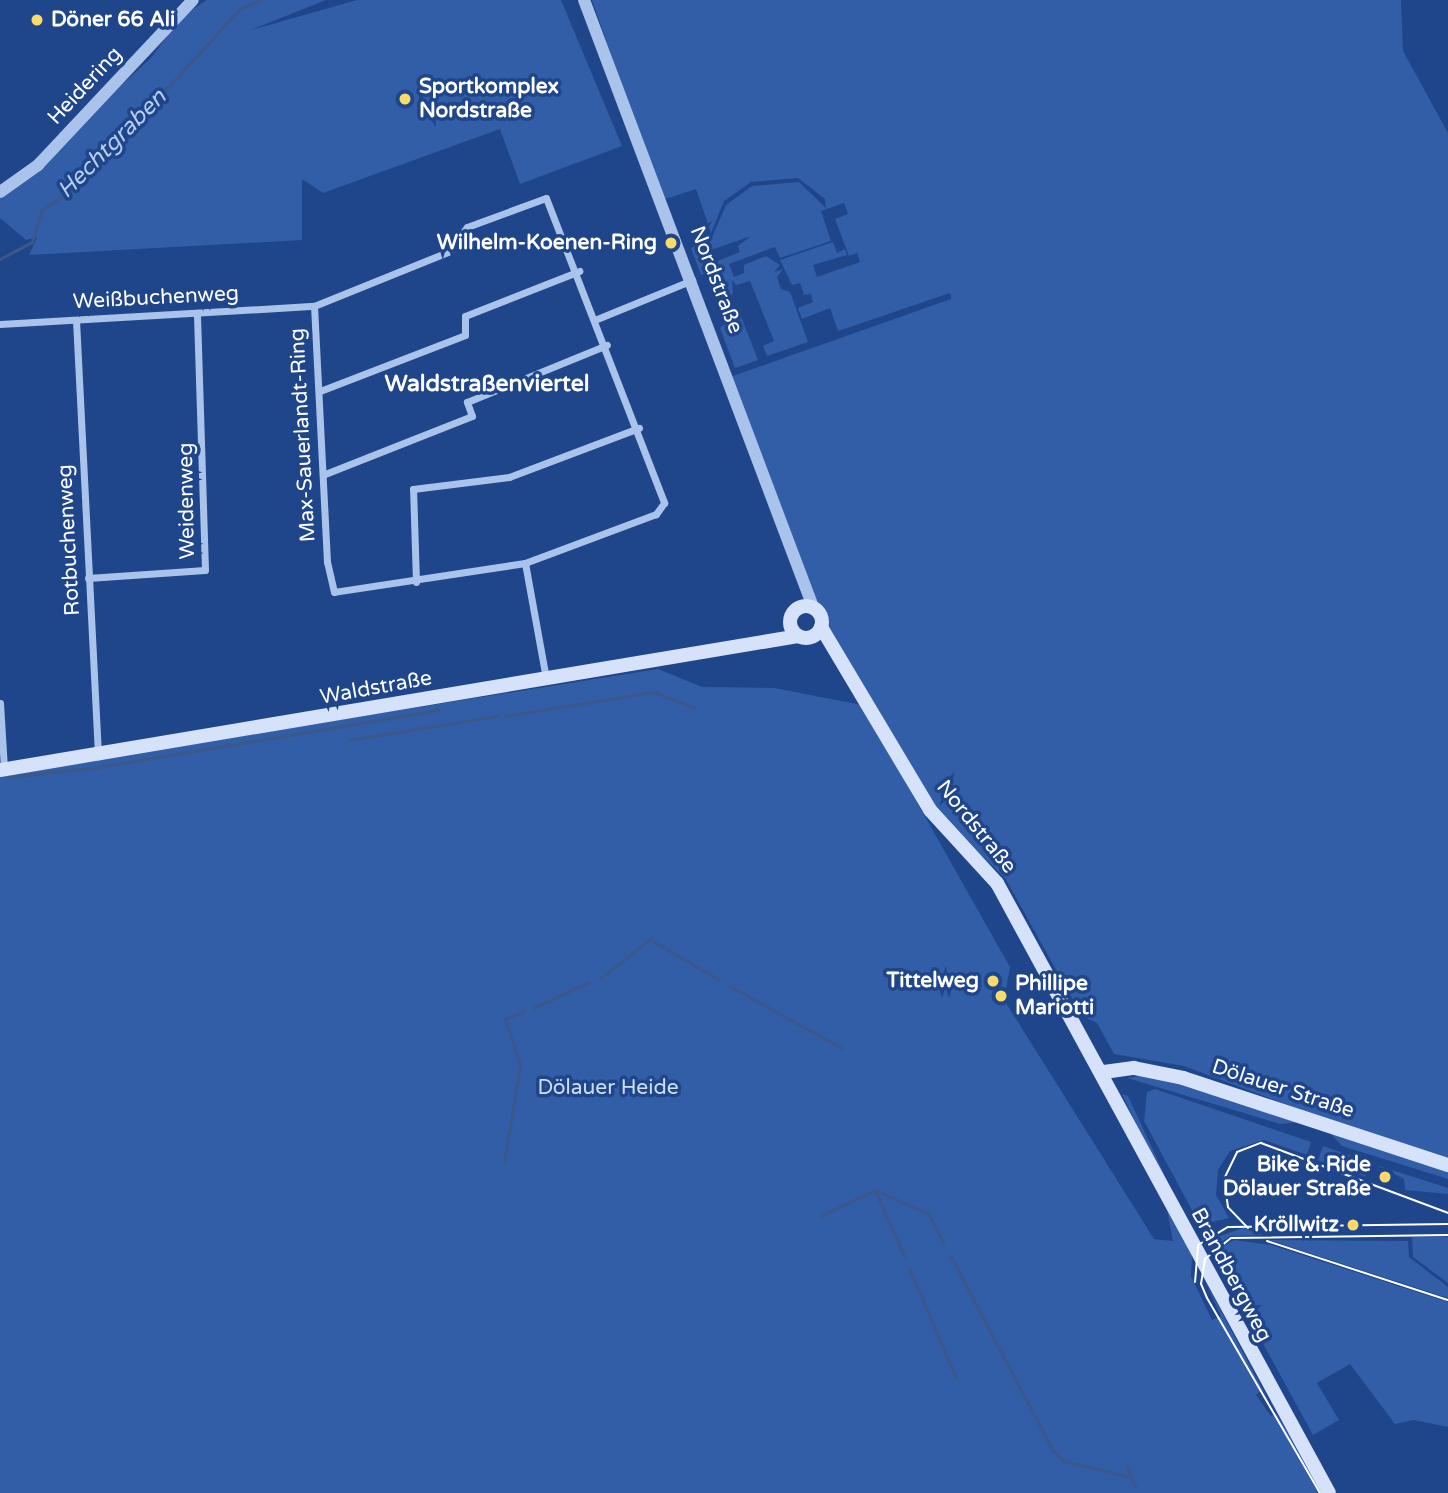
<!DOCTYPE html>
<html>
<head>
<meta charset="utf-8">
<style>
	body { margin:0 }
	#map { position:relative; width:1448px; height:1493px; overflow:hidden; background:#1f458a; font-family:"Varela Round",sans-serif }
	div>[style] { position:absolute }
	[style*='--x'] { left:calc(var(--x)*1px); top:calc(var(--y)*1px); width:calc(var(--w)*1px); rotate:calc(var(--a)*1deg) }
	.green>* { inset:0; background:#325ea7; transform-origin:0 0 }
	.stream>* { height:2.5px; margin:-1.25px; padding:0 1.25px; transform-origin:1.25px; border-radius:1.25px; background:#3c578a }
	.minor>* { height:7px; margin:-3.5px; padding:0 3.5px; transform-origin:3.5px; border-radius:3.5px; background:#aac3eb }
	.tertiary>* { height:12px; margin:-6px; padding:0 6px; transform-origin:6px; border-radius:6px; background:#aac3eb }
	.secondary>* { height:14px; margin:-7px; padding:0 7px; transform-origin:7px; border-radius:7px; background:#d6e2f9 }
	.secondary>.ring { margin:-7px; padding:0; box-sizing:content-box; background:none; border:14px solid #d6e2f9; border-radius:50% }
	.tram>* { height:2px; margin:-1px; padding:0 1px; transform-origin:1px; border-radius:1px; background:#fff }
	.dots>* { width:19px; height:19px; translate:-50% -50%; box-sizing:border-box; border:4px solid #1f458a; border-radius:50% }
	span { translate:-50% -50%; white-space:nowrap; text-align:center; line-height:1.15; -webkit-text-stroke:7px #1f458a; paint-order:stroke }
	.poi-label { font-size:21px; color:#fff; font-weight:700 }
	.left { translate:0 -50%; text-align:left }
	.right { translate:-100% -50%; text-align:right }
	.street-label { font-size:21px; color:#fff }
	.park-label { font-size:21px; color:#cfdff8 }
	.water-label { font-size:23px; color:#b6cdf3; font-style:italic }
	.neighbourhood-label { font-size:23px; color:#fff; font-weight:700 }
</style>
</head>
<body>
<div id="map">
	<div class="green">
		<div style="clip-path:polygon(207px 0,326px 0,251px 30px,357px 0,561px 0,622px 146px,520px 184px,500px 129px,323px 193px,302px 179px,302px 240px,29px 255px,37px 237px,26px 240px,0 218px,0 196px,152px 57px,181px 17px)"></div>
		<div style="clip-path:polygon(evenodd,592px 0,1401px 0,1403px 51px,1448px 133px,1448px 1165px,1184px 1066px,1114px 1054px,1097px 1023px,1082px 1016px,1005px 878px,938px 814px,828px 633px,730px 377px,951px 299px,950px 293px,838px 331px,830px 308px,802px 319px,798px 308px,813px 302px,811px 294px,804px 295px,800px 283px,792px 285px,780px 260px,833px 242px,837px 253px,845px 249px,847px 255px,813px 265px,817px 277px,860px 262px,857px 253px,849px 256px,835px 219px,848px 214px,844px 203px,821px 211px,831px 241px,780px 258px,775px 247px,729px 264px,734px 277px,744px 273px,744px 265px,766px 256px,780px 265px,774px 272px,783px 269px,777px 277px,781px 289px,790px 292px,808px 342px,767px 356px,763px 346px,774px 341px,750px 281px,736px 285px,732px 280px,733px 294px,718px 299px,725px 280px,716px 269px,701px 275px,691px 248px,712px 237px,726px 205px,752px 186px,799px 182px,826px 208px,825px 199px,798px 178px,751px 182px,724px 201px,711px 233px,696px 189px,662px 200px,592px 0,751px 236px,738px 246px,740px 252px,715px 262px,711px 250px,751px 236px)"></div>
		<div style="clip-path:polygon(739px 311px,758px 360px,735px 368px,720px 328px)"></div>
		<div style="clip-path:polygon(658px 669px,702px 687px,774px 688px,862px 705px,1010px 967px,1004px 1000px,1154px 1239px,1173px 1241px,1167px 1210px,1192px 1256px,1191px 1276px,1212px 1320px,1221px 1316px,1204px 1279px,1271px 1405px,1262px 1390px,1256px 1395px,1271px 1416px,1276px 1413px,1324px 1493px,0 1493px,0 774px)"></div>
		<div style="clip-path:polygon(1147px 1075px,1172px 1080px,1300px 1122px,1280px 1124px,1127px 1078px)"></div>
		<div style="clip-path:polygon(1155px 1089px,1311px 1142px,1307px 1155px,1264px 1140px,1230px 1151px,1218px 1170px,1216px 1195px,1229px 1218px,1200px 1225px,1144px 1121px,1147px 1092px)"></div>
		<div style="clip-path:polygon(1122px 1094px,1128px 1096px,1197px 1245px,1150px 1154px)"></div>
		<div style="clip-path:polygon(1329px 1132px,1448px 1171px,1448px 1179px,1342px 1146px)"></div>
		<div style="left:1323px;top:1146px;width:50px;height:15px;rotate:19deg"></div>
		<div style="clip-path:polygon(1376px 1165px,1448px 1188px,1448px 1194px,1405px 1190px,1404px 1179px)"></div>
		<div style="clip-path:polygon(1243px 1228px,1262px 1235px,1230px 1236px,1211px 1249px,1206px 1241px)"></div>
		<div style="clip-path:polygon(1412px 1237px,1448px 1237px,1448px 1283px,1413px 1257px)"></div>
		<div style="clip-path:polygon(1234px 1240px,1271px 1245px,1448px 1302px,1448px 1427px,1414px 1420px,1395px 1424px,1350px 1364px,1317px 1383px,1339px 1420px,1313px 1435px,1213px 1252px)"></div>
		<div style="clip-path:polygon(1269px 1240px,1408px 1241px,1409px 1257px,1448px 1287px,1448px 1298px)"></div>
	</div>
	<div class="stream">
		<div style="--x:0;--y:259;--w:36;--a:-28"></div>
		<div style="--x:32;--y:242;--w:34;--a:-73"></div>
		<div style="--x:42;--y:210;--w:32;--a:-34"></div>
		<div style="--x:69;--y:192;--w:27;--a:-63"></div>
		<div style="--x:81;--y:168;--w:44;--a:-34.8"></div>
		<div style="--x:117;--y:143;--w:182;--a:-47.5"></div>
		<div style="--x:240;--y:9;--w:23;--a:-23"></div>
		<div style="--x:504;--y:716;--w:152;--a:-9.1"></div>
		<div style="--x:654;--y:692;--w:43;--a:20.6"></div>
		<div style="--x:349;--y:740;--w:151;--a:-9.2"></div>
		<div style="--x:104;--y:766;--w:340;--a:-9.5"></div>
		<div style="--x:9;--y:777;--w:91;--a:-6.3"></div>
		<div style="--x:601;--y:978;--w:63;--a:-38.5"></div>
		<div style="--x:650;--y:939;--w:79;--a:30.5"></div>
		<div style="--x:730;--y:986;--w:128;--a:29"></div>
		<div style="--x:534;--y:1008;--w:61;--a:-25.3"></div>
		<div style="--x:504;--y:1162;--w:98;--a:-80.6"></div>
		<div style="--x:520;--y:1065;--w:48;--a:-108.1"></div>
		<div style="--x:505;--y:1019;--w:21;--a:-23"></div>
		<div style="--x:875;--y:1190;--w:73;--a:65.9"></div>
		<div style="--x:821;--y:1216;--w:60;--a:-25.7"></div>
		<div style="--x:875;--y:1190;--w:59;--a:24"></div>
		<div style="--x:929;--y:1214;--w:33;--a:63"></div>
		<div style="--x:951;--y:1256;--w:219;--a:62.3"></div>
		<div style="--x:1053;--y:1450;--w:16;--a:45"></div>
		<div style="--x:1064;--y:1461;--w:69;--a:13.4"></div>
		<div style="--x:1131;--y:1477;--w:11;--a:63"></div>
		<div style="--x:910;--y:1269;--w:117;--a:66.9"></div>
		<div style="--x:1127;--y:1467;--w:11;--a:68"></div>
	</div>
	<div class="minor">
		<div style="--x:597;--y:319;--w:103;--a:-22.3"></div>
		<div style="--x:76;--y:320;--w:437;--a:87.1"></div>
		<div style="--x:0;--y:324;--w:315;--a:-3.3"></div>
		<div style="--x:314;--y:306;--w:147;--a:-22"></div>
		<div style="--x:450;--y:251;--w:29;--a:-55"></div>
		<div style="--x:467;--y:227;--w:84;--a:-20.2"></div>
		<div style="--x:546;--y:198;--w:327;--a:68.8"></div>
		<div style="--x:664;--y:503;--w:14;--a:126"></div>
		<div style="--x:656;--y:514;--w:140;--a:159.5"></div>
		<div style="--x:525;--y:563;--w:193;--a:171.4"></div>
		<div style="--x:334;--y:592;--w:31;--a:-103"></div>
		<div style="--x:327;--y:562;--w:256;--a:-92.9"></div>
		<div style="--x:320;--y:391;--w:155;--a:-21.1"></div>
		<div style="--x:465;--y:335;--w:19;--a:-90"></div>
		<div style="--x:465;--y:316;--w:123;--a:-21.5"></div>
		<div style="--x:325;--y:474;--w:158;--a:-21.5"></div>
		<div style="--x:472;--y:416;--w:15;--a:-110"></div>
		<div style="--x:467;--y:402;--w:151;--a:-22.2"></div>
		<div style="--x:525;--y:563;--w:118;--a:79.7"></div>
		<div style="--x:88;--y:578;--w:117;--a:-3.9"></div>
		<div style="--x:205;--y:570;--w:257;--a:-91.8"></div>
		<div style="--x:416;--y:582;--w:93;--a:-91.8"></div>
		<div style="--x:413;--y:489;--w:97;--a:-7.1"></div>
		<div style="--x:509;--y:477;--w:139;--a:-20.7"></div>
		<div style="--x:0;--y:703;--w:66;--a:86.5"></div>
	</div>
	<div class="tertiary">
		<div style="--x:584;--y:0;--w:649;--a:69.33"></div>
		<div style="--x:0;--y:192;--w:47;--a:-35.4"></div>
		<div style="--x:38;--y:165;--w:226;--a:-46.8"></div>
	</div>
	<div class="secondary">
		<div class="ring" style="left:790px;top:606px;width:18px;height:18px"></div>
		<div style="--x:821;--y:627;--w:213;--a:59.2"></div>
		<div style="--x:930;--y:810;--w:99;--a:47.5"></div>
		<div style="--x:997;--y:883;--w:694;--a:61.44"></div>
		<div style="--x:0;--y:770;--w:809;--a:-9.53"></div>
		<div style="--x:1104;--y:1072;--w:30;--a:-8"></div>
		<div style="--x:1134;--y:1068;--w:50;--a:11.5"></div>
		<div style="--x:1183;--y:1078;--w:279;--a:18.2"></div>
	</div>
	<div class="tram">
		<div style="--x:1248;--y:1228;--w:29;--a:-134"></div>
		<div style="--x:1228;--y:1207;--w:28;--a:-98"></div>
		<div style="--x:1224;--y:1179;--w:30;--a:-64"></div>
		<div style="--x:1237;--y:1152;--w:26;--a:-21"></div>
		<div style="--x:1261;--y:1143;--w:200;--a:20.5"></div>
		<div style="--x:1267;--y:1241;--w:190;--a:18.1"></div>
		<div style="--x:1195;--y:1282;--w:37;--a:-85"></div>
		<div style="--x:1198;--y:1245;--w:35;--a:-31"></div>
		<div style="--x:1228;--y:1227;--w:220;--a:-0.8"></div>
		<div style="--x:1320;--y:1493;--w:225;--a:-120.1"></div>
		<div style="--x:1207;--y:1298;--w:15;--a:-113"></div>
		<div style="--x:1201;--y:1284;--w:25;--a:-81"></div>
		<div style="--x:1205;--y:1259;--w:33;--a:-39"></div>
		<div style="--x:1231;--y:1238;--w:217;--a:-0.8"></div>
	</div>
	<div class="dots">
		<div style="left:37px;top:20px;background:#fadb6a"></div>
		<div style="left:405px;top:99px;background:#fadb6a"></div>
		<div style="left:671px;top:243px;background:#fadb6a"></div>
		<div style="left:993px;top:981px;background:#fadb6a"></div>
		<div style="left:1001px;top:996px;background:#fadb6a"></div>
		<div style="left:1385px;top:1177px;background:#fadb6a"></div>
		<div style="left:1353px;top:1225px;background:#fadb6a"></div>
	</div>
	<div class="poi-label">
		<span class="left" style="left:51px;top:20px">Döner 66 Ali</span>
		<span class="left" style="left:419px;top:99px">Sportkomplex<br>Nordstraße</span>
		<span class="right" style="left:657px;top:243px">Wilhelm-Koenen-Ring</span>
		<span class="right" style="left:979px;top:981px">Tittelweg</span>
		<span class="left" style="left:1015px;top:996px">Phillipe<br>Mariotti</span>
		<span class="right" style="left:1371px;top:1177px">Bike &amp; Ride<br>Dölauer Straße</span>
		<span class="right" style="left:1339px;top:1225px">Kröllwitz</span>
	</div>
	<div class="street-label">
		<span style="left:85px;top:86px;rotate:-47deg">Heidering</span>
		<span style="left:716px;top:280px;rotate:69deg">Nordstraße</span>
		<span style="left:156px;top:298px;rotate:-3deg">Weißbuchenweg</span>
		<span style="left:303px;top:435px;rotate:-93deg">Max-Sauerlandt-Ring</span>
		<span style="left:187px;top:501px;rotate:-91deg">Weidenweg</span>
		<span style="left:69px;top:540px;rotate:-93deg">Rotbuchenweg</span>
		<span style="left:376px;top:688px;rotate:-10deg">Waldstraße</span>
		<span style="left:976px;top:827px;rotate:51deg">Nordstraße</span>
		<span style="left:1283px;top:1089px;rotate:18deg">Dölauer Straße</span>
		<span style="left:1231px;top:1275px;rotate:62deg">Brandbergweg</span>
	</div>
	<div class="park-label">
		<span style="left:608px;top:1088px">Dölauer Heide</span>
	</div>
	<div class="water-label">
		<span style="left:112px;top:144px;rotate:-45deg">Hechtgraben</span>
	</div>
	<div class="neighbourhood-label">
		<span style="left:487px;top:384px">Waldstraßenviertel</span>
	</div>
</div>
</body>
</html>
